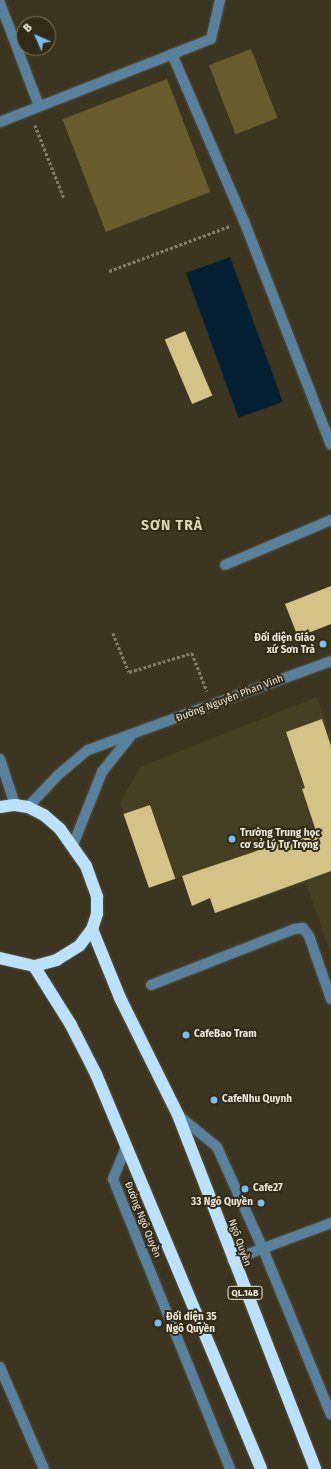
<!DOCTYPE html>
<html>
<head>
<meta charset="utf-8">
<style>
	body { margin:0 }
	#map { position:relative; width:331px; height:1469px; overflow:hidden; background:#3c3620; font-family:"Fira Sans",sans-serif }
	div>[style] { position:absolute }
	[style*='--x'] { left:calc(var(--x)*1px); top:calc(var(--y)*1px); width:calc(var(--w)*1px); rotate:calc(var(--a)*1deg) }
	.built>* { inset:0; background:#473f22 }
	.green>* { inset:0; background:#695d2d; transform-origin:0 0 }
	.water>* { inset:0; background:#042133; transform-origin:0 0 }
	.building>* { inset:0; background:#d4c386; transform-origin:0 0 }
	.path>* { height:2.5px; margin-top:-1.25px; transform-origin:0; background:repeating-linear-gradient(90deg,#837e6c 0 3px,transparent 0 5px) }
	.roads { filter:drop-shadow(0 0 1px #58533e) drop-shadow(0 0 1px #58533e) }
	.minor>* { height:10px; margin:-5px; padding:0 5px; transform-origin:5px; border-radius:5px; background:#58819e }
	.highway>* { height:12px; margin:-6px; padding:0 6px; transform-origin:6px; border-radius:6px; background:#bae1fe }
	.dots>* { width:11px; height:11px; translate:-50% -50%; box-sizing:border-box; border:2px solid #322c16; border-radius:50% }
	span { translate:-50% -50%; white-space:nowrap; text-align:center; line-height:1.15; -webkit-text-stroke:4px #322c16; paint-order:stroke }
	.shield-label span { padding:1px 3px; background:#322c16; border:1px solid; border-radius:3px; -webkit-text-stroke-width:0 }
	.shield-label { font-size:9px; color:#ede9dc; font-weight:700 }
	.poi-label { font-size:10px; color:#ede9dc; font-weight:700 }
	.right { translate:-100% -50%; text-align:right }
	.left { translate:0 -50%; text-align:left }
	.street-label { font-size:10px; color:#ede9dc }
	.district-label { font-size:14px; color:#dcd5bb; font-weight:700; letter-spacing:1px }
	.north { position:absolute; left:16px; top:16px; width:40px; height:40px; box-sizing:border-box; background:#322c16; border:1px solid #7d7865; border-radius:50%; rotate:315deg; font-size:11px; font-weight:700; line-height:16px; text-align:center; color:#ede9dc }
	.north::after { content:''; display:block; margin:auto; width:14px; height:18px; background:#74c0f6; clip-path:polygon(50% 0,100% 100%,50% 72%,0 100%) }
</style>
</head>
<body>
<div id="map">
	<div class="built">
		<div style="clip-path:polygon(317px 697px,331px 736px,331px 954px,306px 883px,215px 913px,209px 898px,192px 906px,182px 876px,151px 888px,120px 803px,140px 767px)"></div>
	</div>
	<div class="green">
		<div style="left:251px;top:49px;width:74px;height:45px;rotate:69deg"></div>
		<div style="left:167px;top:79px;width:121px;height:112px;rotate:69deg"></div>
	</div>
	<div class="water">
		<div style="left:230px;top:257px;width:154px;height:47px;rotate:70deg"></div>
	</div>
	<div class="building">
		<div style="left:185px;top:331px;width:70px;height:22px;rotate:67deg"></div>
		<div style="clip-path:polygon(331px 586px,331px 624px,298px 637px,285px 604px)"></div>
		<div style="clip-path:polygon(322px 719px,331px 746px,331px 871px,215px 913px,210px 898px,192px 906px,182px 876px,316px 831px,302px 789px,305px 788px,286px 732px)"></div>
		<div style="left:150px;top:805px;width:78px;height:28px;rotate:71deg"></div>
	</div>
	<div class="path">
		<div style="--x:35;--y:125;--w:79;--a:68.3"></div>
		<div style="--x:109;--y:271;--w:129;--a:-20.4"></div>
		<div style="--x:113;--y:633;--w:42;--a:67.7"></div>
		<div style="--x:129;--y:672;--w:66;--a:-16.8"></div>
		<div style="--x:192;--y:653;--w:41;--a:68.5"></div>
	</div>
	<div class="roads">
		<div class="minor">
			<div style="--x:0;--y:3;--w:110;--a:69.3"></div>
			<div style="--x:172;--y:54;--w:182;--a:66.7"></div>
			<div style="--x:244;--y:221;--w:240;--a:68.8"></div>
			<div style="--x:0;--y:122;--w:227;--a:-21.5"></div>
			<div style="--x:211;--y:39;--w:40;--a:-77"></div>
			<div style="--x:225;--y:565;--w:115;--a:-23"></div>
			<div style="--x:0;--y:759;--w:48;--a:71.9"></div>
			<div style="--x:28;--y:807;--w:44;--a:-46.8"></div>
			<div style="--x:58;--y:775;--w:39;--a:-40"></div>
			<div style="--x:88;--y:750;--w:259;--a:-20.1"></div>
			<div style="--x:73;--y:845;--w:79;--a:-68.3"></div>
			<div style="--x:102;--y:772;--w:45;--a:-51.3"></div>
			<div style="--x:151;--y:985;--w:155;--a:-21.3"></div>
			<div style="--x:295;--y:929;--w:8;--a:-7"></div>
			<div style="--x:303;--y:928;--w:10;--a:53"></div>
			<div style="--x:309;--y:936;--w:67;--a:70.8"></div>
			<div style="--x:178;--y:1115;--w:50;--a:39.4"></div>
			<div style="--x:217;--y:1147;--w:112;--a:65.7"></div>
			<div style="--x:263;--y:1249;--w:179;--a:67.7"></div>
			<div style="--x:126;--y:1147;--w:35;--a:112"></div>
			<div style="--x:113;--y:1179;--w:313;--a:68"></div>
			<div style="--x:232;--y:1260;--w:106;--a:-20.5"></div>
			<div style="--x:0;--y:1367;--w:111;--a:66.7"></div>
		</div>
		<div class="highway">
			<div style="--x:0;--y:807;--w:15;--a:-8"></div>
			<div style="--x:15;--y:805;--w:13;--a:9"></div>
			<div style="--x:28;--y:807;--w:18;--a:27"></div>
			<div style="--x:44;--y:815;--w:21;--a:41"></div>
			<div style="--x:60;--y:829;--w:45;--a:54.9"></div>
			<div style="--x:86;--y:866;--w:33;--a:70"></div>
			<div style="--x:97;--y:897;--w:17;--a:90"></div>
			<div style="--x:97;--y:914;--w:16;--a:108"></div>
			<div style="--x:92;--y:929;--w:21;--a:127"></div>
			<div style="--x:79;--y:946;--w:26;--a:148"></div>
			<div style="--x:57;--y:960;--w:24;--a:165"></div>
			<div style="--x:34;--y:966;--w:35;--a:-167"></div>
			<div style="--x:92;--y:929;--w:74;--a:67.9"></div>
			<div style="--x:120;--y:998;--w:131;--a:63.6"></div>
			<div style="--x:178;--y:1115;--w:380;--a:68.8"></div>
			<div style="--x:34;--y:966;--w:70;--a:57.9"></div>
			<div style="--x:71;--y:1025;--w:55;--a:63"></div>
			<div style="--x:96;--y:1074;--w:428;--a:67.3"></div>
		</div>
	</div>
	<div class="dots">
		<div style="left:323px;top:644px;background:#74c0f6"></div>
		<div style="left:232px;top:839px;background:#74c0f6"></div>
		<div style="left:186px;top:1035px;background:#74c0f6"></div>
		<div style="left:214px;top:1100px;background:#74c0f6"></div>
		<div style="left:245px;top:1189px;background:#74c0f6"></div>
		<div style="left:261px;top:1203px;background:#74c0f6"></div>
		<div style="left:158px;top:1323px;background:#74c0f6"></div>
	</div>
	<div class="shield-label">
		<span style="left:245px;top:1293px">QL.14B</span>
	</div>
	<div class="poi-label">
		<span class="right" style="left:315px;top:644px">Đối diện Giáo<br>xứ Sơn Trà</span>
		<span class="left" style="left:240px;top:839px">Trường Trung học<br>cơ sở Lý Tự Trọng</span>
		<span class="left" style="left:194px;top:1035px">CafeBao Tram</span>
		<span class="left" style="left:222px;top:1100px">CafeNhu Quynh</span>
		<span class="left" style="left:253px;top:1189px">Cafe27</span>
		<span class="right" style="left:253px;top:1203px">33 Ngô Quyền</span>
		<span class="left" style="left:166px;top:1323px">Đối diện 35<br>Ngô Quyền</span>
	</div>
	<div class="street-label">
		<span style="left:230px;top:699px;rotate:-21deg">Đường Nguyễn Phan Vinh</span>
		<span style="left:142px;top:1220px;rotate:68deg">Đường Ngô Quyền</span>
		<span style="left:239px;top:1243px;rotate:70deg">Ngô Quyền</span>
	</div>
	<div class="district-label">
		<span style="left:172px;top:526px">SƠN TRÀ</span>
	</div>
	<div class="north">B</div>
</div>
</body>
</html>
